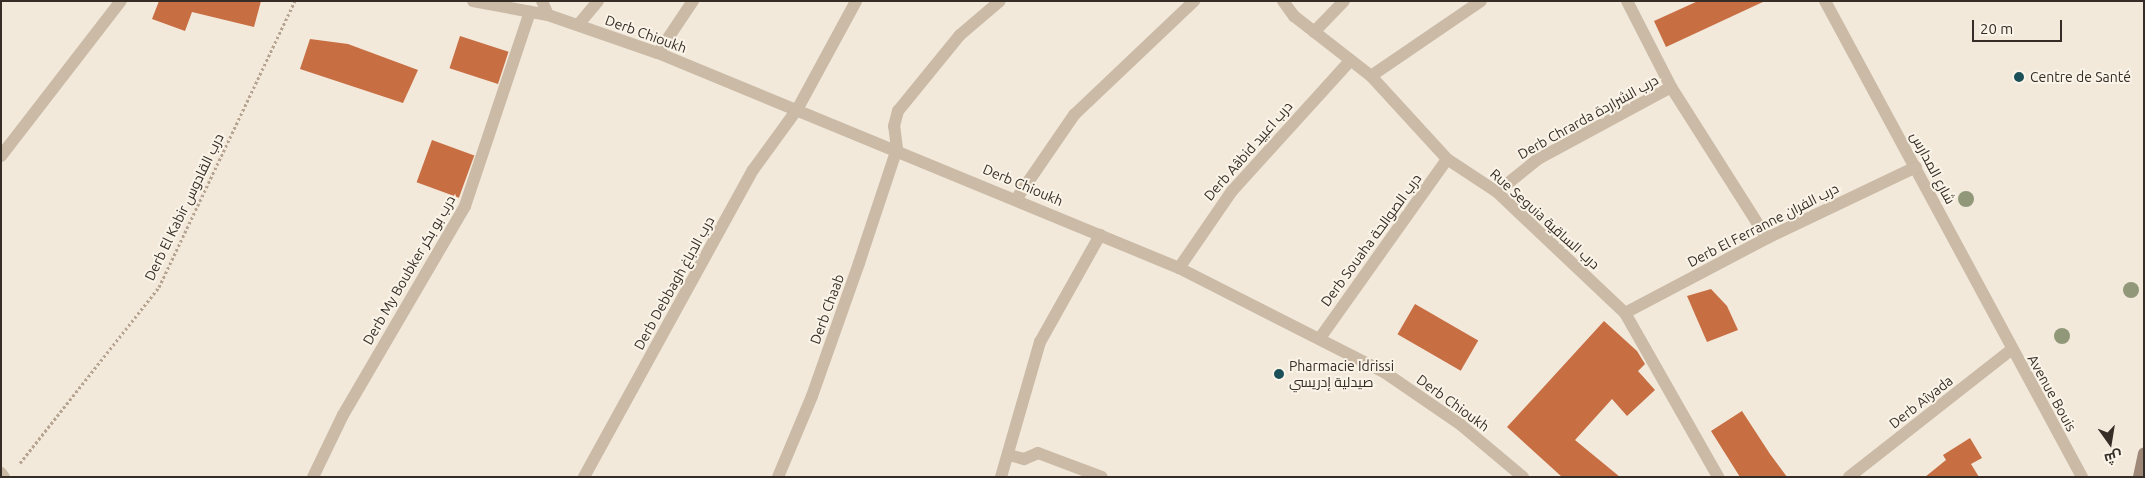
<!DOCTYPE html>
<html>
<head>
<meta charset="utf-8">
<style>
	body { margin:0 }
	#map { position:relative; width:2145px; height:478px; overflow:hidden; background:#f2e9db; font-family:Ubuntu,Cairo,sans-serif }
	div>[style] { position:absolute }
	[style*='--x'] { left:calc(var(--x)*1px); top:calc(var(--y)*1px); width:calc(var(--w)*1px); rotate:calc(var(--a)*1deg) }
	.building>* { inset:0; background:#c86e43; transform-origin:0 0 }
	.path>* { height:3px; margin-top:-1.5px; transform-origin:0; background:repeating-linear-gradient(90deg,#b6a491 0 2.5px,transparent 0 5px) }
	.minor>* { height:12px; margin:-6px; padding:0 6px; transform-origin:6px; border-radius:6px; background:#cabaa6 }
	.secondary>* { height:12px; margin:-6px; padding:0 6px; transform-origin:6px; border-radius:6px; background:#9e8978 }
	.trees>* { width:16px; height:16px; margin:-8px; border-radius:50%; background:#91987a }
	.dots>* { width:14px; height:14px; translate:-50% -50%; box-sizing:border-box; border:2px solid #faf3e7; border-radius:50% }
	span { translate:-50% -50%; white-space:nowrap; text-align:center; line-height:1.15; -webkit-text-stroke:4px #faf3e7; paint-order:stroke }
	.street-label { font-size:14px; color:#362d27 }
	.poi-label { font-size:14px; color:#362d27 }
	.left { translate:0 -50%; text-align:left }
	.frame { position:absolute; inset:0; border:2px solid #362d27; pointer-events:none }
	.north { position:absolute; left:2085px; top:418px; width:50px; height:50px; -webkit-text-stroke:4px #faf3e7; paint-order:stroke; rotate:167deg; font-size:14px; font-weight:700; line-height:20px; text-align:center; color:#362d27 }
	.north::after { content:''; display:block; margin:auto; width:18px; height:22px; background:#362d27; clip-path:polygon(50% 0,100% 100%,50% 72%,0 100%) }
	.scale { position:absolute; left:1972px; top:20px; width:90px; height:22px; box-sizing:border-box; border:2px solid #362d27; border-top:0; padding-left:6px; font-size:15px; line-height:18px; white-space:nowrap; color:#362d27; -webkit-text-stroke:4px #faf3e7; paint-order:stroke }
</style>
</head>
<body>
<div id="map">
	<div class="building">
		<div style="clip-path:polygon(159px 1px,261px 1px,254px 27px,192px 12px,185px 31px,152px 19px)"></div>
		<div style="clip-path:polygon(1698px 1px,1765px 1px,1666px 47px,1654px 21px)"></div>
		<div style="left:460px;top:36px;width:51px;height:34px;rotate:18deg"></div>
		<div style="clip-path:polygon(310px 39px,348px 44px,418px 70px,403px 103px,300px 69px)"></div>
		<div style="left:432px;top:140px;width:45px;height:45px;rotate:20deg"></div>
		<div style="clip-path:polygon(1711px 289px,1727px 306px,1738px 330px,1707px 342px,1687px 296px)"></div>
		<div style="left:1415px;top:304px;width:73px;height:35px;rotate:30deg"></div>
		<div style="clip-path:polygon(1604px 321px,1637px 351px,1645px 364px,1638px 371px,1655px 390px,1627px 416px,1612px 399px,1575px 440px,1620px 477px,1562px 477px,1507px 427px)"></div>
		<div style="clip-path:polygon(1742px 411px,1770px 454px,1787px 477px,1740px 477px,1711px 431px)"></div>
		<div style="clip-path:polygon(1970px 438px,1982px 458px,1971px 464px,1979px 477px,1925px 477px,1946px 460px,1943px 455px)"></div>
	</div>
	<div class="path">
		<div style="--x:20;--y:463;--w:224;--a:-51.7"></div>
		<div style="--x:159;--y:287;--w:317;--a:-64.6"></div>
	</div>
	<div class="minor">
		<div style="--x:473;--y:1;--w:76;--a:10.6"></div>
		<div style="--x:548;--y:15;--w:116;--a:19.1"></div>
		<div style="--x:658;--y:53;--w:564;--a:22.42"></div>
		<div style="--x:1179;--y:268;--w:230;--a:26.9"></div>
		<div style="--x:1384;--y:372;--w:93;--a:34.5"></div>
		<div style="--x:1461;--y:425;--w:81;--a:40"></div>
		<div style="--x:542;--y:1;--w:15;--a:67"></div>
		<div style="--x:1283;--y:1;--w:19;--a:54"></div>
		<div style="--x:1294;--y:16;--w:98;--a:37.9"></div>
		<div style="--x:1371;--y:76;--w:113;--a:47.5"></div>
		<div style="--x:1447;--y:159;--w:60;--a:33.4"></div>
		<div style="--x:1497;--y:192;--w:176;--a:43.4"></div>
		<div style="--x:1625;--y:313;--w:189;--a:60.4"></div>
		<div style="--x:1627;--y:1;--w:97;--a:62.9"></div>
		<div style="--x:1671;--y:87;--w:179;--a:57.6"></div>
		<div style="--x:1825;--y:1;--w:541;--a:61.63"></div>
		<div style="--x:578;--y:25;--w:31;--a:-50"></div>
		<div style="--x:1314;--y:32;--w:43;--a:-45.9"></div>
		<div style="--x:658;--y:53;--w:63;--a:-56.1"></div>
		<div style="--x:1371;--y:76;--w:133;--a:-34.3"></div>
		<div style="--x:1;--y:156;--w:196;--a:-52.3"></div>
		<div style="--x:1497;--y:192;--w:53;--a:-38.8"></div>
		<div style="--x:1538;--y:159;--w:151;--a:-28.4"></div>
		<div style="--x:1017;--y:198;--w:101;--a:-55.5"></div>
		<div style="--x:1074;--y:115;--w:166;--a:-43.5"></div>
		<div style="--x:1179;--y:268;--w:93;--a:-55.5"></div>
		<div style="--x:1232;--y:191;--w:176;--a:-47.8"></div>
		<div style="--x:1625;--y:313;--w:161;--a:-27.8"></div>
		<div style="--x:1767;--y:238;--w:165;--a:-25.5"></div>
		<div style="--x:1320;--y:338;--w:219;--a:-54.6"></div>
		<div style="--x:1009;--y:455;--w:16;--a:15"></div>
		<div style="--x:1024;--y:459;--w:15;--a:-23"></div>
		<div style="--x:1038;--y:453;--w:68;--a:20.6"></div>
		<div style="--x:1;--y:473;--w:5;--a:53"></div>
		<div style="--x:313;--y:477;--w:69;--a:-64.2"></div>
		<div style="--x:343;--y:415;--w:242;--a:-59.7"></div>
		<div style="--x:465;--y:206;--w:205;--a:-71.5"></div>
		<div style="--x:584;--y:477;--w:350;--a:-61.2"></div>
		<div style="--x:753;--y:170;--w:77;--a:-54"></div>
		<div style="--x:798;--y:108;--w:122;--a:-61.5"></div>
		<div style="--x:778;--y:477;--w:88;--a:-67.2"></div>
		<div style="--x:812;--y:396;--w:141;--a:-70.5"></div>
		<div style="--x:859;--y:263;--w:120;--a:-71.6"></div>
		<div style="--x:897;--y:149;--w:23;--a:-97"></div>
		<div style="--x:894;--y:126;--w:16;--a:-75"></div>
		<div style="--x:898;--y:111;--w:98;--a:-50.8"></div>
		<div style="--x:960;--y:35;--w:52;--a:-40.4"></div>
		<div style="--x:1001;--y:477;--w:141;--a:-73.9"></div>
		<div style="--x:1040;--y:342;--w:123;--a:-60.7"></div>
		<div style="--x:1849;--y:477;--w:206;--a:-38.1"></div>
	</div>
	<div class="secondary">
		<div style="--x:2139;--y:477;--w:24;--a:-78"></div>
	</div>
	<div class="trees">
		<div style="left:1966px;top:199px"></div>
		<div style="left:2131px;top:290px"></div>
		<div style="left:2062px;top:336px"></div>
	</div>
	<div class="dots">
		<div style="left:2019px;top:77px;background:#1c5058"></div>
		<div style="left:1279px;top:374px;background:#1c5058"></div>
	</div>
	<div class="street-label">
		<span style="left:646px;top:34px;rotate:20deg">Derb Chioukh</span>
		<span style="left:1588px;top:117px;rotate:-29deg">Derb Chrarda درب الشراردة</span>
		<span style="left:1248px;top:151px;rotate:-49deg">Derb Aâbid درب اعبيد</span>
		<span style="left:1933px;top:168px;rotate:62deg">شارع المدارس</span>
		<span style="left:1023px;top:185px;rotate:23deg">Derb Chioukh</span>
		<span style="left:184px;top:207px;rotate:-64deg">Derb El Kabir درب القادوس</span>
		<span style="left:1545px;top:219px;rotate:42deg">Rue Seguia درب الساقية</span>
		<span style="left:1763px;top:225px;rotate:-27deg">Derb El Ferranne درب الفران</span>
		<span style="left:1371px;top:240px;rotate:-54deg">Derb Souaha درب الصوالحة</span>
		<span style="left:409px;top:270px;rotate:-60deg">Derb My Boubker درب بو بكر</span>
		<span style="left:674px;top:283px;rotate:-61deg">Derb Debbagh درب الدباغ</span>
		<span style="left:827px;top:309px;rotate:-70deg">Derb Chaab</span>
		<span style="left:2052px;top:393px;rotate:61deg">Avenue Bouis</span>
		<span style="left:1921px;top:402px;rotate:-38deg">Derb Aîyada</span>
		<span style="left:1453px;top:403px;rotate:36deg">Derb Chioukh</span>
	</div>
	<div class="poi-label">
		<span class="left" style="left:2030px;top:77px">Centre de Santé</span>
		<span class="left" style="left:1289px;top:374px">Pharmacie Idrissi<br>صيدلية إدريسي</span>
	</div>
	<div class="frame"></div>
	<div class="north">ش</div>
	<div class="scale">20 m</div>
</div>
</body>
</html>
